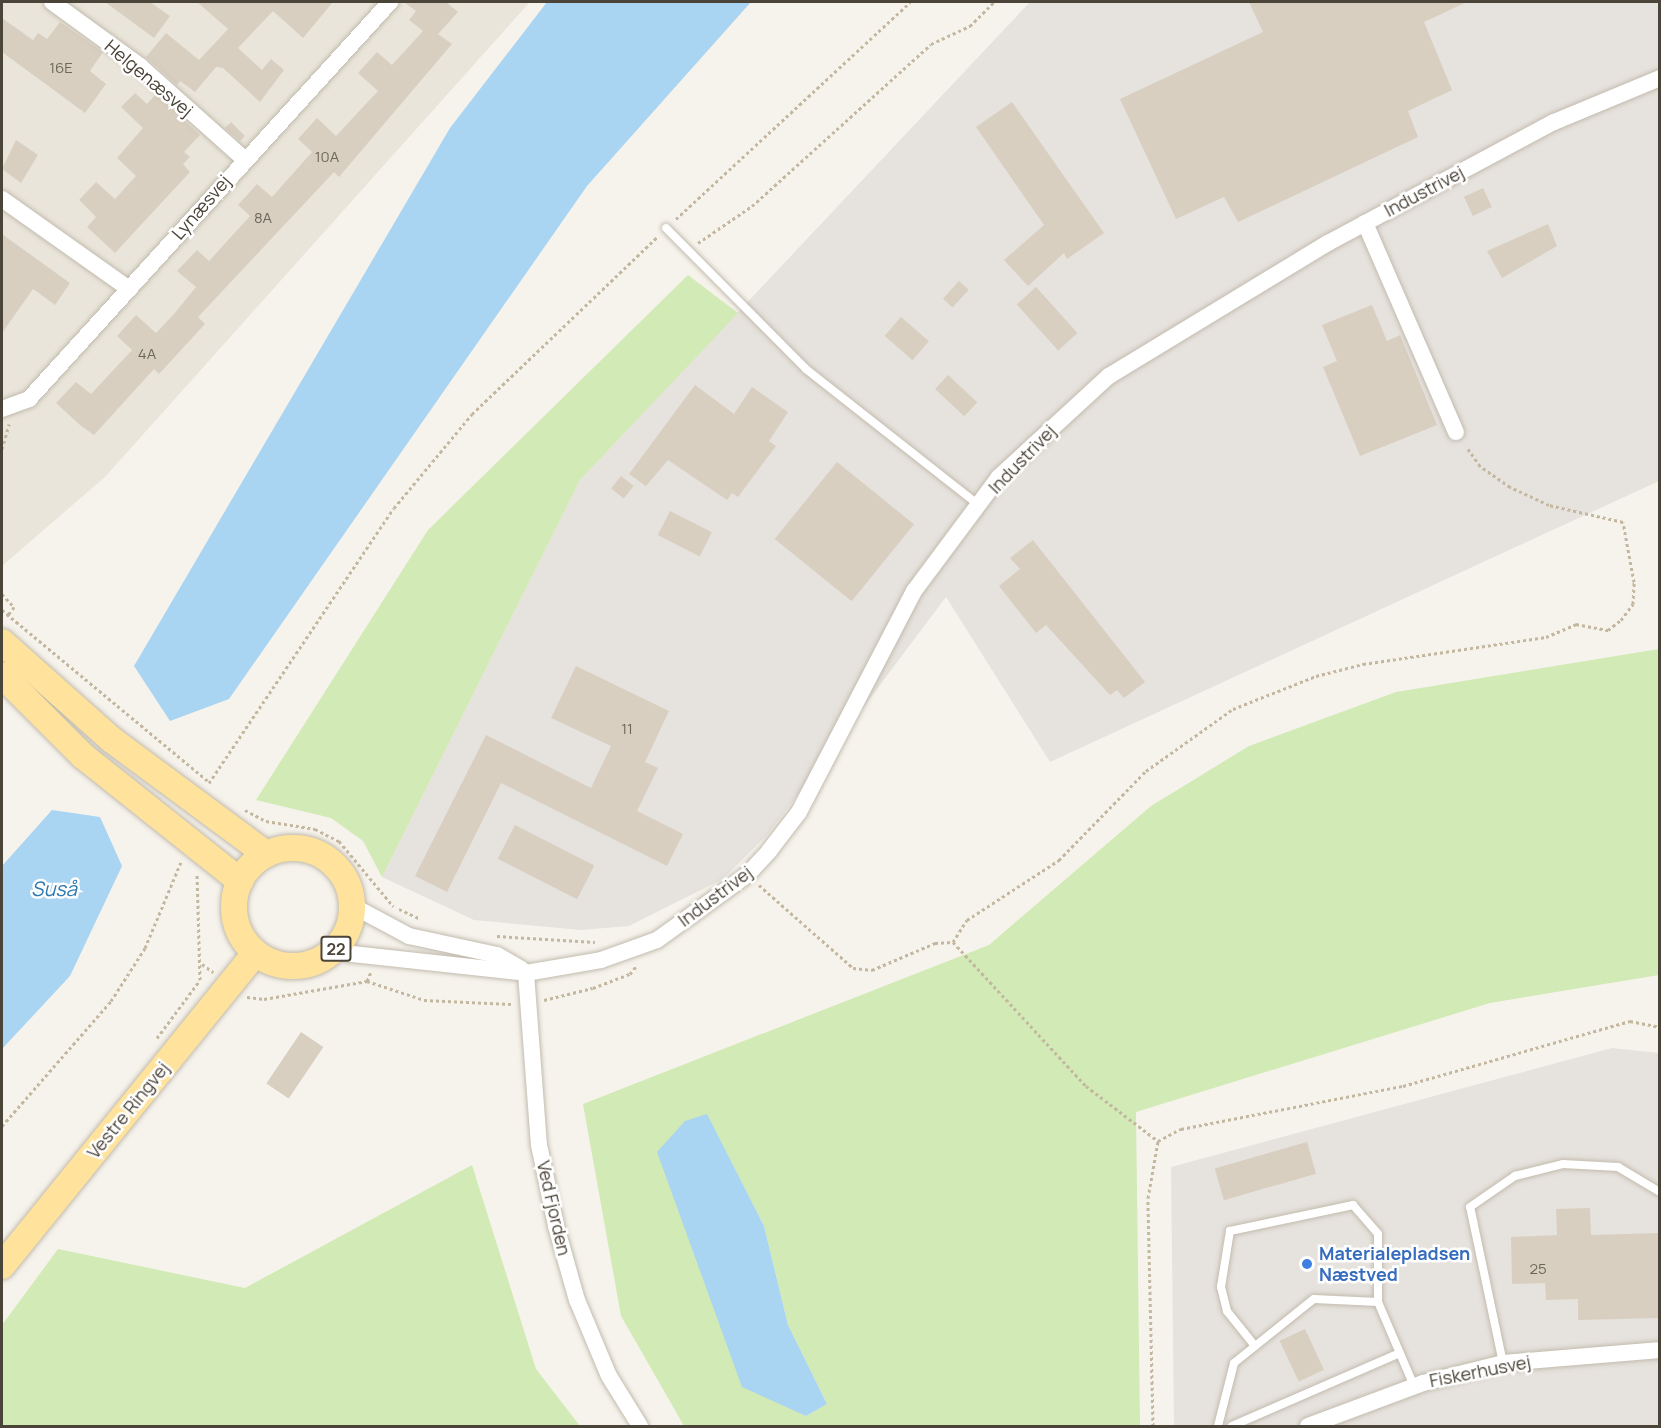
<!DOCTYPE html>
<html>
<head>
<meta charset="utf-8">
<style>
	body { margin:0 }
	#map { position:relative; width:1661px; height:1428px; overflow:hidden; background:#f6f3ec; font-family:Manrope,sans-serif }
	div>[style] { position:absolute }
	[style*='--x'] { left:calc(var(--x)*1px); top:calc(var(--y)*1px); width:calc(var(--w)*1px); rotate:calc(var(--a)*1deg) }
	.residential>* { inset:0; background:#eae5da }
	.industrial>* { inset:0; background:#e6e2dd }
	.green>* { inset:0; background:#d2eab5 }
	.water>* { inset:0; background:#a9d4f2 }
	.building>* { inset:0; background:#d8cfc1; transform-origin:0 0 }
	.path>* { height:3px; margin-top:-1.5px; transform-origin:0; background:repeating-linear-gradient(90deg,#c4b79f 0 3px,transparent 0 6px) }
	.roads { filter:drop-shadow(0 0 2px #c2bbae) drop-shadow(0 0 2px #c2bbae) }
	.lane>* { height:8px; margin:-4px; padding:0 4px; transform-origin:4px; border-radius:4px; background:#fff }
	.street>* { height:16px; margin:-8px; padding:0 8px; transform-origin:8px; border-radius:8px; background:#fff }
	.primary>* { height:26px; margin:-13px; padding:0 13px; transform-origin:13px; border-radius:13px; background:#ffe39c }
	.primary>.ring { margin:-13px; padding:0; box-sizing:content-box; background:none; border:26px solid #ffe39c; border-radius:50% }
	.dots>* { width:16px; height:16px; translate:-50% -50%; box-sizing:border-box; border:3px solid #fff; border-radius:50% }
	span { translate:-50% -50%; white-space:nowrap; text-align:center; line-height:1.15; -webkit-text-stroke:5px #fff; paint-order:stroke }
	.number-label { font-size:15px; color:#6e675b }
	.number-label span { -webkit-text-stroke-width:0 }
	.shield-label span { padding:2px 4px; background:#fff; border:2px solid; border-radius:4px; -webkit-text-stroke-width:0 }
	.shield-label { font-size:16px; color:#4b4439; font-weight:700 }
	.street-label { font-size:18px; color:#4b4439 }
	.shop-label { font-size:18px; color:#366cbe; font-weight:700 }
	.left { translate:0 -50%; text-align:left }
	.water-label { font-size:20px; color:#2e7ab2; font-style:italic }
	.frame { position:absolute; inset:0; border:3px solid #4b4439; pointer-events:none }
</style>
</head>
<body>
<div id="map">
	<div class="residential">
		<div style="clip-path:polygon(2px 2px,530px 2px,105px 477px,2px 566px)"></div>
	</div>
	<div class="industrial">
		<div style="clip-path:polygon(1030px 2px,1659px 2px,1659px 481px,1050px 762px,946px 597px,768px 834px,723px 879px,629px 926px,581px 930px,474px 920px,382px 877px,580px 480px)"></div>
		<div style="clip-path:polygon(1612px 1048px,1659px 1053px,1659px 1426px,1174px 1426px,1171px 1167px)"></div>
	</div>
	<div class="green">
		<div style="clip-path:polygon(688px 275px,738px 313px,580px 480px,382px 877px,363px 841px,331px 818px,256px 800px,428px 530px)"></div>
		<div style="clip-path:polygon(evenodd,1659px 649px,1659px 975px,1490px 1003px,1136px 1112px,1140px 1426px,684px 1426px,621px 1316px,583px 1104px,989px 945px,1151px 806px,1249px 746px,1396px 692px,1659px 649px,707px 1115px,764px 1226px,788px 1325px,827px 1404px,806px 1416px,707px 1115px)"></div>
		<div style="clip-path:polygon(472px 1165px,536px 1369px,580px 1426px,2px 1426px,2px 1325px,58px 1249px,245px 1288px)"></div>
	</div>
	<div class="water">
		<div style="clip-path:polygon(547px 2px,751px 2px,587px 186px,229px 699px,170px 721px,134px 666px,450px 128px)"></div>
		<div style="clip-path:polygon(52px 810px,100px 817px,122px 866px,70px 976px,2px 1049px,2px 866px)"></div>
		<div style="clip-path:polygon(707px 1114px,764px 1226px,788px 1325px,827px 1404px,806px 1416px,742px 1387px,657px 1152px,685px 1121px)"></div>
	</div>
	<div class="building">
		<div style="clip-path:polygon(105px 2px,150px 2px,170px 16px,154px 38px)"></div>
		<div style="clip-path:polygon(197px 2px,333px 2px,303px 38px,273px 11px,238px 48px,262px 70px,271px 59px,284px 70px,260px 102px,223px 68px,216px 67px,195px 92px,180px 81px,177px 85px,146px 57px,166px 33px,199px 60px,228px 29px)"></div>
		<div style="clip-path:polygon(404px 2px,446px 2px,458px 12px,438px 34px,452px 44px,339px 177px,334px 172px,198px 317px,205px 324px,159px 374px,154px 369px,94px 435px,80px 425px,56px 403px,76px 382px,91px 394px,132px 350px,117px 336px,136px 315px,156px 333px,174px 314px,196px 287px,177px 271px,197px 250px,209px 261px,250px 216px,238px 205px,257px 184px,272px 197px,312px 152px,298px 139px,317px 118px,336px 136px,378px 91px,358px 73px,377px 52px,392px 65px,423px 31px,409px 20px,416px 11px)"></div>
		<div style="clip-path:polygon(1249px 2px,1467px 2px,1424px 22px,1452px 90px,1408px 111px,1418px 137px,1238px 222px,1224px 197px,1176px 219px,1120px 99px,1263px 32px)"></div>
		<div style="clip-path:polygon(2px 18px,33px 40px,38px 33px,47px 39px,60px 22px,103px 52px,90px 71px,106px 84px,85px 113px,2px 52px)"></div>
		<div style="clip-path:polygon(135px 93px,147px 104px,156px 94px,200px 135px,184px 152px,190px 157px,183px 164px,190px 172px,115px 253px,87px 227px,96px 217px,79px 200px,96px 182px,115px 199px,136px 176px,117px 158px,143px 128px,121px 107px)"></div>
		<div style="clip-path:polygon(1012px 102px,1104px 233px,1067px 259px,1064px 253px,1028px 286px,1004px 260px,1044px 225px,976px 127px)"></div>
		<div style="clip-path:polygon(231px 122px,245px 136px,240px 141px,225px 128px)"></div>
		<div style="clip-path:polygon(16px 140px,38px 155px,21px 183px,2px 169px)"></div>
		<div style="left:1483px;top:188px;width:21px;height:21px;rotate:65deg"></div>
		<div style="clip-path:polygon(1548px 224px,1557px 246px,1502px 278px,1487px 251px)"></div>
		<div style="clip-path:polygon(2px 234px,70px 283px,55px 305px,33px 289px,2px 333px)"></div>
		<div style="left:959px;top:281px;width:13px;height:24px;rotate:42deg"></div>
		<div style="left:1036px;top:287px;width:62px;height:26px;rotate:48deg"></div>
		<div style="clip-path:polygon(1372px 305px,1387px 341px,1400px 335px,1437px 425px,1360px 456px,1323px 367px,1337px 361px,1322px 325px)"></div>
		<div style="left:901px;top:317px;width:37px;height:25px;rotate:41deg"></div>
		<div style="left:948px;top:375px;width:40px;height:19px;rotate:43deg"></div>
		<div style="clip-path:polygon(695px 385px,734px 414px,752px 387px,788px 412px,769px 441px,776px 446px,738px 497px,732px 493px,727px 500px,668px 460px,646px 486px,629px 474px)"></div>
		<div style="left:837px;top:462px;width:99px;height:99px;rotate:39deg"></div>
		<div style="left:621px;top:476px;width:16px;height:16px;rotate:38deg"></div>
		<div style="left:670px;top:511px;width:47px;height:27px;rotate:27deg"></div>
		<div style="clip-path:polygon(1033px 540px,1145px 682px,1124px 698px,1117px 690px,1110px 695px,1046px 625px,1036px 633px,999px 586px,1020px 569px,1010px 558px)"></div>
		<div style="clip-path:polygon(576px 666px,669px 711px,645px 762px,658px 768px,637px 811px,683px 834px,667px 866px,501px 783px,447px 892px,415px 876px,486px 735px,591px 788px,611px 746px,551px 718px)"></div>
		<div style="left:515px;top:825px;width:89px;height:38px;rotate:27deg"></div>
		<div style="left:301px;top:1032px;width:27px;height:62px;rotate:34deg"></div>
		<div style="left:1307px;top:1142px;width:33px;height:96px;rotate:74deg"></div>
		<div style="clip-path:polygon(1590px 1208px,1591px 1235px,1659px 1233px,1659px 1318px,1578px 1320px,1578px 1299px,1546px 1300px,1545px 1283px,1512px 1284px,1511px 1237px,1557px 1235px,1556px 1209px)"></div>
		<div style="left:1305px;top:1329px;width:45px;height:28px;rotate:65deg"></div>
	</div>
	<div class="path">
		<div style="--x:676;--y:219;--w:319;--a:-42.8"></div>
		<div style="--x:698;--y:243;--w:65;--a:-34.4"></div>
		<div style="--x:752;--y:206;--w:241;--a:-42.1"></div>
		<div style="--x:931;--y:44;--w:43;--a:-24.8"></div>
		<div style="--x:970;--y:26;--w:34;--a:-45"></div>
		<div style="--x:2;--y:449;--w:26;--a:-74"></div>
		<div style="--x:2;--y:594;--w:18;--a:47"></div>
		<div style="--x:14;--y:607;--w:10;--a:127"></div>
		<div style="--x:2;--y:610;--w:269;--a:39.7"></div>
		<div style="--x:209;--y:783;--w:331;--a:-56.1"></div>
		<div style="--x:394;--y:508;--w:122;--a:-50.3"></div>
		<div style="--x:472;--y:414;--w:257;--a:-43.7"></div>
		<div style="--x:245;--y:810;--w:24;--a:28"></div>
		<div style="--x:266;--y:821;--w:50;--a:9.3"></div>
		<div style="--x:315;--y:829;--w:27;--a:27"></div>
		<div style="--x:339;--y:841;--w:85;--a:50.3"></div>
		<div style="--x:759;--y:885;--w:125;--a:41.4"></div>
		<div style="--x:853;--y:968;--w:19;--a:6"></div>
		<div style="--x:872;--y:970;--w:69;--a:-23.2"></div>
		<div style="--x:935;--y:943;--w:18;--a:-3"></div>
		<div style="--x:953;--y:942;--w:196;--a:47.3"></div>
		<div style="--x:1086;--y:1086;--w:91;--a:37.4"></div>
		<div style="--x:1158;--y:1141;--w:26;--a:-28"></div>
		<div style="--x:1181;--y:1129;--w:226;--a:-11"></div>
		<div style="--x:1403;--y:1086;--w:236;--a:-16"></div>
		<div style="--x:1630;--y:1021;--w:31;--a:11"></div>
		<div style="--x:399;--y:909;--w:23;--a:25"></div>
		<div style="--x:497;--y:936;--w:98;--a:3.5"></div>
		<div style="--x:953;--y:942;--w:26;--a:-58"></div>
		<div style="--x:967;--y:920;--w:110;--a:-33.1"></div>
		<div style="--x:1059;--y:860;--w:124;--a:-45.7"></div>
		<div style="--x:1146;--y:771;--w:107;--a:-35.5"></div>
		<div style="--x:1233;--y:709;--w:89;--a:-21.7"></div>
		<div style="--x:1316;--y:676;--w:49;--a:-14.3"></div>
		<div style="--x:1363;--y:664;--w:185;--a:-8.4"></div>
		<div style="--x:1546;--y:637;--w:33;--a:-23"></div>
		<div style="--x:1576;--y:624;--w:33;--a:11"></div>
		<div style="--x:1608;--y:630;--w:16;--a:-38"></div>
		<div style="--x:1621;--y:620;--w:20;--a:-53"></div>
		<div style="--x:1633;--y:604;--w:22;--a:-87"></div>
		<div style="--x:1634;--y:582;--w:61;--a:-100.4"></div>
		<div style="--x:1623;--y:522;--w:76;--a:-167.1"></div>
		<div style="--x:1549;--y:505;--w:43;--a:-155.2"></div>
		<div style="--x:1510;--y:487;--w:37;--a:-145"></div>
		<div style="--x:1480;--y:466;--w:24;--a:-125"></div>
		<div style="--x:202;--y:964;--w:14;--a:36"></div>
		<div style="--x:367;--y:981;--w:60;--a:18.4"></div>
		<div style="--x:424;--y:1000;--w:87;--a:2.6"></div>
		<div style="--x:247;--y:997;--w:17;--a:7"></div>
		<div style="--x:264;--y:999;--w:105;--a:-9.9"></div>
		<div style="--x:367;--y:981;--w:10;--a:-66"></div>
		<div style="--x:544;--y:1000;--w:50;--a:-13.8"></div>
		<div style="--x:593;--y:988;--w:40;--a:-21"></div>
		<div style="--x:630;--y:974;--w:11;--a:-52"></div>
		<div style="--x:157;--y:1038;--w:72;--a:-53.4"></div>
		<div style="--x:200;--y:980;--w:106;--a:-91.6"></div>
		<div style="--x:2;--y:1126;--w:166;--a:-48.9"></div>
		<div style="--x:111;--y:1001;--w:63;--a:-57.3"></div>
		<div style="--x:145;--y:948;--w:93;--a:-67.3"></div>
		<div style="--x:1153;--y:1426;--w:228;--a:-91.3"></div>
		<div style="--x:1148;--y:1198;--w:58;--a:-80"></div>
	</div>
	<div class="roads">
		<div class="lane">
			<div style="--x:666;--y:228;--w:199;--a:45.2"></div>
			<div style="--x:806;--y:369;--w:220;--a:38.2"></div>
			<div style="--x:1255;--y:1346;--w:45;--a:-128.7"></div>
			<div style="--x:1227;--y:1311;--w:25;--a:-104"></div>
			<div style="--x:1221;--y:1287;--w:57;--a:-80.9"></div>
			<div style="--x:1230;--y:1231;--w:126;--a:-11.9"></div>
			<div style="--x:1353;--y:1205;--w:38;--a:49"></div>
			<div style="--x:1378;--y:1234;--w:68;--a:90"></div>
			<div style="--x:1503;--y:1363;--w:159;--a:-101.9"></div>
			<div style="--x:1470;--y:1207;--w:55;--a:-34.6"></div>
			<div style="--x:1515;--y:1176;--w:49;--a:-14"></div>
			<div style="--x:1563;--y:1164;--w:55;--a:3.1"></div>
			<div style="--x:1618;--y:1167;--w:49;--a:30.8"></div>
			<div style="--x:1218;--y:1426;--w:65;--a:-75.7"></div>
			<div style="--x:1234;--y:1363;--w:102;--a:-38.7"></div>
			<div style="--x:1314;--y:1299;--w:64;--a:2.7"></div>
			<div style="--x:1378;--y:1302;--w:91;--a:66.8"></div>
			<div style="--x:1232;--y:1426;--w:183;--a:-23.5"></div>
		</div>
		<div class="street">
			<div style="--x:52;--y:2;--w:109;--a:36"></div>
			<div style="--x:140;--y:66;--w:138;--a:41.8"></div>
			<div style="--x:2;--y:199;--w:156;--a:35.3"></div>
			<div style="--x:1365;--y:223;--w:228;--a:66.5"></div>
			<div style="--x:2;--y:409;--w:29;--a:-20"></div>
			<div style="--x:29;--y:399;--w:537;--a:-47.72"></div>
			<div style="--x:353;--y:906;--w:64;--a:28.2"></div>
			<div style="--x:409;--y:936;--w:90;--a:12.2"></div>
			<div style="--x:497;--y:955;--w:28;--a:30"></div>
			<div style="--x:334;--y:952;--w:193;--a:6.2"></div>
			<div style="--x:526;--y:973;--w:76;--a:-9.8"></div>
			<div style="--x:601;--y:960;--w:59;--a:-19.7"></div>
			<div style="--x:657;--y:940;--w:111;--a:-35.8"></div>
			<div style="--x:747;--y:875;--w:33;--a:-47"></div>
			<div style="--x:769;--y:851;--w:49;--a:-52.4"></div>
			<div style="--x:799;--y:812;--w:249;--a:-62.5"></div>
			<div style="--x:914;--y:591;--w:142;--a:-53.3"></div>
			<div style="--x:999;--y:477;--w:149;--a:-42.6"></div>
			<div style="--x:1109;--y:376;--w:256;--a:-31.3"></div>
			<div style="--x:1328;--y:243;--w:256;--a:-28.2"></div>
			<div style="--x:1554;--y:122;--w:115;--a:-22.5"></div>
			<div style="--x:526;--y:973;--w:172;--a:85.7"></div>
			<div style="--x:539;--y:1145;--w:83;--a:78.1"></div>
			<div style="--x:556;--y:1226;--w:77;--a:74.2"></div>
			<div style="--x:577;--y:1300;--w:82;--a:67.2"></div>
			<div style="--x:609;--y:1376;--w:59;--a:58.2"></div>
			<div style="--x:1308;--y:1426;--w:123;--a:-20.5"></div>
			<div style="--x:1423;--y:1383;--w:82;--a:-14"></div>
			<div style="--x:1503;--y:1363;--w:158;--a:-4.7"></div>
		</div>
		<div class="primary">
			<div style="--x:2;--y:642;--w:147;--a:41.7"></div>
			<div style="--x:112;--y:740;--w:192;--a:36.5"></div>
			<div style="--x:2;--y:675;--w:115;--a:45"></div>
			<div style="--x:83;--y:756;--w:201;--a:38.5"></div>
			<div class="ring" style="left:234px;top:848px;width:92px;height:92px"></div>
			<div style="--x:2;--y:1266;--w:402;--a:-51"></div>
		</div>
	</div>
	<div class="dots">
		<div style="left:1307px;top:1264px;background:#3f7fe0"></div>
	</div>
	<div class="number-label">
		<span style="left:61px;top:68px">16E</span>
		<span style="left:327px;top:157px">10A</span>
		<span style="left:263px;top:218px">8A</span>
		<span style="left:147px;top:354px">4A</span>
		<span style="left:627px;top:729px">11</span>
		<span style="left:1538px;top:1269px">25</span>
	</div>
	<div class="shield-label">
		<span style="left:336px;top:949px">22</span>
	</div>
	<div class="street-label">
		<span style="left:149px;top:78px;rotate:40deg">Helgenæsvej</span>
		<span style="left:1424px;top:191px;rotate:-28deg">Industrivej</span>
		<span style="left:201px;top:207px;rotate:-49deg">Lynæsvej</span>
		<span style="left:1022px;top:459px;rotate:-46deg">Industrivej</span>
		<span style="left:715px;top:896px;rotate:-37deg">Industrivej</span>
		<span style="left:128px;top:1110px;rotate:-51deg">Vestre Ringvej</span>
		<span style="left:554px;top:1208px;rotate:77deg">Ved Fjorden</span>
		<span style="left:1480px;top:1371px;rotate:-11deg">Fiskerhusvej</span>
	</div>
	<div class="shop-label">
		<span class="left" style="left:1319px;top:1264px">Materialepladsen<br>Næstved</span>
	</div>
	<div class="water-label">
		<span style="left:54px;top:888px">Suså</span>
	</div>
	<div class="frame"></div>
</div>
</body>
</html>
